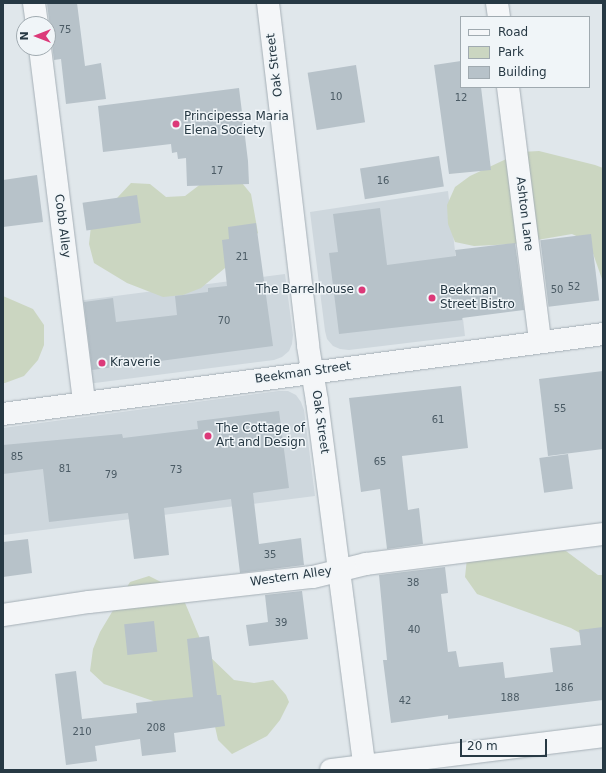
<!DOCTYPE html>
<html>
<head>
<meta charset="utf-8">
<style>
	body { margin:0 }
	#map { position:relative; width:606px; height:773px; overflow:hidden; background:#e0e7eb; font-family:"DejaVu Sans",sans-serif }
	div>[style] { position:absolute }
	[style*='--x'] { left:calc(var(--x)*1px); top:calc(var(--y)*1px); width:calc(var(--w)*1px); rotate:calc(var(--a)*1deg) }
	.built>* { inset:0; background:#ced7dd }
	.green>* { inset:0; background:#cbd6c1 }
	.building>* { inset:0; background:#b7c2c9; transform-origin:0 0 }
	.roads { filter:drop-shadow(0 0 1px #a5afb6) drop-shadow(0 0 1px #a5afb6) }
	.minor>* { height:22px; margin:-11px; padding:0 11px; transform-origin:11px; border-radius:11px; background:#f4f6f8 }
	.dots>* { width:11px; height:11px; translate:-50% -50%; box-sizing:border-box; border:2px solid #f0f5f8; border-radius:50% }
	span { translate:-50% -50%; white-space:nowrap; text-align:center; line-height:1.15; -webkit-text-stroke:3px #f0f5f8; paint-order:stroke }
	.number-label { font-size:10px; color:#4b5b65 }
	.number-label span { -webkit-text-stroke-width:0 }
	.street-label { font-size:12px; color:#273944 }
	.poi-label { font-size:12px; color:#273944 }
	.left { translate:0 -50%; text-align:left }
	.right { translate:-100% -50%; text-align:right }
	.frame { position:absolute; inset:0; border:4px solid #273944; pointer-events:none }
	.legend { position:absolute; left:460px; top:16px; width:130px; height:72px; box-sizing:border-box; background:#f0f5f8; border:1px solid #a0aab0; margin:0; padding:5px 7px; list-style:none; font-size:12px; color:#273944 }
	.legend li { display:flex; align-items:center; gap:8px; height:20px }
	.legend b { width:20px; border:1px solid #a0aab0 }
	.north { position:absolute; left:16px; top:16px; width:40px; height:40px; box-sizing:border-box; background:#f0f5f8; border:1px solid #a0aab0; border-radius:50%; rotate:270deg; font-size:11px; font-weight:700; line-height:16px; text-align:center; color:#273944 }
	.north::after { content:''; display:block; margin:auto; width:14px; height:18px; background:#dc3979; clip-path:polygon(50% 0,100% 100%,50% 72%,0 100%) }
	.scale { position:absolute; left:460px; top:739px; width:87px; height:18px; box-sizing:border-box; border:2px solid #273944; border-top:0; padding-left:5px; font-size:12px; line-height:14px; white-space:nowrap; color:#273944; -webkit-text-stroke:3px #f0f5f8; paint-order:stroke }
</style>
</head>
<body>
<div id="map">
	<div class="built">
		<div style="clip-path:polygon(448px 191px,465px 336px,349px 350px,340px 349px,333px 346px,327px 339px,325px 331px,310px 212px)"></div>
		<div style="clip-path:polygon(285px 274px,293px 335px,292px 344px,289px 351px,282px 357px,274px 360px,87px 384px,77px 301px)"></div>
		<div style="clip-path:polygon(279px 391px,288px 391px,296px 395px,301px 402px,304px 410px,315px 496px,3px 535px,3px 428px)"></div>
	</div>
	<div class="green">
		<div style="clip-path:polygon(539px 151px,595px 165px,603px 168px,603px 282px,589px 242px,572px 234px,514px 244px,474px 246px,455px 242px,448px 224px,447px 205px,455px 187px,470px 176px,521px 152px)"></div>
		<div style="clip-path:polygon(238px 178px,251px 194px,258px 233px,242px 247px,231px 263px,201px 288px,183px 295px,163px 297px,127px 283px,94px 263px,89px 244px,91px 226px,131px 183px,150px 184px,166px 197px,185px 196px,202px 183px)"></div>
		<div style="clip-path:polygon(3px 296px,33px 309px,44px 325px,44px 345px,38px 360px,24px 376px,5px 383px,3px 383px)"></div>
		<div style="clip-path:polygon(486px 549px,566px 551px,598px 575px,603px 575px,603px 646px,571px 628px,477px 594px,465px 577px,467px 558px)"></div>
		<div style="clip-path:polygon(149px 576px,167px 585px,183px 598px,206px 653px,234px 680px,254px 683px,273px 680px,286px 695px,289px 702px,280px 720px,267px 736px,232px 754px,218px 740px,214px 722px,104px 684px,90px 671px,93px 649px,100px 632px,130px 582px)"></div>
	</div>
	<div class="building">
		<div style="clip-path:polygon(47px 3px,77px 3px,85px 66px,101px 63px,106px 99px,66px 104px,61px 59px,54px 60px)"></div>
		<div style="clip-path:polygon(461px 61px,461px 87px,481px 87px,491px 170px,449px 174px,434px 65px)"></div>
		<div style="left:356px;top:65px;width:58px;height:49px;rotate:81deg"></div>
		<div style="clip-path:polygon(239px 88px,248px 161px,249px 184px,187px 186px,186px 158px,178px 159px,177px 152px,172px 153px,171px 144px,103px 152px,98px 106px)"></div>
		<div style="left:439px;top:156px;width:31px;height:80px;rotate:81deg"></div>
		<div style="clip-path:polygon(37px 175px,43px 222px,3px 227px,3px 180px)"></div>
		<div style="left:137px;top:195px;width:28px;height:55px;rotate:82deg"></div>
		<div style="clip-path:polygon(380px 208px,387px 265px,456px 256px,455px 250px,515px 243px,524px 310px,462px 318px,462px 320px,339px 334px,329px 253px,338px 252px,333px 214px)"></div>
		<div style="clip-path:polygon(256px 223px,273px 346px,92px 370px,84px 302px,113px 298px,116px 322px,177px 315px,175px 296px,208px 292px,208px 288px,227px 286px,222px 240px,229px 239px,228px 227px)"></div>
		<div style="left:591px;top:234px;width:67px;height:51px;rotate:83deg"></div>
		<div style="clip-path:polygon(603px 371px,603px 449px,548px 456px,539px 379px)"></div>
		<div style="clip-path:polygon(461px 386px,468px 448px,402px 456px,408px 510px,419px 508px,423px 544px,387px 549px,380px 489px,361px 492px,349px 398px)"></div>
		<div style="clip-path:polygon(279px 411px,289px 488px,253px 493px,259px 544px,301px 538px,304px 565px,240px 573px,231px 499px,164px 508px,169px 555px,134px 559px,128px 513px,49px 522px,43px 469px,3px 474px,3px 445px,122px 434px,123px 438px,198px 429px,197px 421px)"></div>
		<div style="left:568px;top:454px;width:35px;height:29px;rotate:82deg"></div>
		<div style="clip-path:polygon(28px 539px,32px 573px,3px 577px,3px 542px)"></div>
		<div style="clip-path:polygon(445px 567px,448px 593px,441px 594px,448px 652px,456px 651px,459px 667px,503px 662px,505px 678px,553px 672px,550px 648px,581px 645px,579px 630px,603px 627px,603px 700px,448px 719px,448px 715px,391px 723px,383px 660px,387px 660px,379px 575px)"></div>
		<div style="clip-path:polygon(302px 591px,308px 639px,249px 646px,246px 625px,268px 622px,265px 595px)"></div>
		<div style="left:154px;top:621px;width:31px;height:30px;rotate:84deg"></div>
		<div style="clip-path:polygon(209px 636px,217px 695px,221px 695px,225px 726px,174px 733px,176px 752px,142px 756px,140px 739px,95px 746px,97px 761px,66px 765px,55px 674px,76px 671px,82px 719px,137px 713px,136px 703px,193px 697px,187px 639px)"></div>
	</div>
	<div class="roads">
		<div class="minor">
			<div style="--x:34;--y:3;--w:21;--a:82"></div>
			<div style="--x:268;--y:3;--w:345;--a:83.3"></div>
			<div style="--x:308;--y:346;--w:56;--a:80.7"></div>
			<div style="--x:317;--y:401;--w:372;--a:82.6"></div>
			<div style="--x:497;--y:3;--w:14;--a:82"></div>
			<div style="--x:40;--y:48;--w:358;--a:82.9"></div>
			<div style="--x:508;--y:87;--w:256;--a:82.8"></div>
			<div style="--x:3;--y:414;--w:605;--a:-7.59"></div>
			<div style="--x:3;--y:615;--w:87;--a:-8.6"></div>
			<div style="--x:89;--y:602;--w:225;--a:-6.4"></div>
			<div style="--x:313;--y:577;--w:55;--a:-13.8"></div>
			<div style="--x:366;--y:564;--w:239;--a:-7.2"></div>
			<div style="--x:331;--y:770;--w:274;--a:-7.1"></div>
		</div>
	</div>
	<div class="dots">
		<div style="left:176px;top:124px;background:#dc3979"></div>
		<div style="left:362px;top:290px;background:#dc3979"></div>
		<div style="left:432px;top:298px;background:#dc3979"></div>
		<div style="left:102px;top:363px;background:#dc3979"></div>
		<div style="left:208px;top:436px;background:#dc3979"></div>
	</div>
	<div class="number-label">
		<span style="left:65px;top:30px">75</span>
		<span style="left:336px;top:97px">10</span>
		<span style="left:461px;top:98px">12</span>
		<span style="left:217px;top:171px">17</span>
		<span style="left:383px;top:181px">16</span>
		<span style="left:242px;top:257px">21</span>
		<span style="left:574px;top:287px">52</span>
		<span style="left:557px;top:290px">50</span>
		<span style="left:224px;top:321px">70</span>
		<span style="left:560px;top:409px">55</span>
		<span style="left:438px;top:420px">61</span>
		<span style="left:17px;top:457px">85</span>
		<span style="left:380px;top:462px">65</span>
		<span style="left:65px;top:469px">81</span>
		<span style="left:176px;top:470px">73</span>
		<span style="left:111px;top:475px">79</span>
		<span style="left:270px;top:555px">35</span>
		<span style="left:413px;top:583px">38</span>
		<span style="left:281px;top:623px">39</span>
		<span style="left:414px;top:630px">40</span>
		<span style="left:564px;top:688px">186</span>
		<span style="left:510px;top:698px">188</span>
		<span style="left:405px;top:701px">42</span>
		<span style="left:156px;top:728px">208</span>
		<span style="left:82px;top:732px">210</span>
	</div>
	<div class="street-label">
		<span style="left:275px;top:65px;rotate:-97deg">Oak Street</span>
		<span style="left:524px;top:214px;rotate:83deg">Ashton Lane</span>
		<span style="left:62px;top:226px;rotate:83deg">Cobb Alley</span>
		<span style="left:303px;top:373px;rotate:-8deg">Beekman Street</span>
		<span style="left:320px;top:422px;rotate:82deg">Oak Street</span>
		<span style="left:291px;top:577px;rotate:-8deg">Western Alley</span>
	</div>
	<div class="poi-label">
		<span class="left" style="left:184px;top:124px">Principessa Maria<br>Elena Society</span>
		<span class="right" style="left:354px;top:290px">The Barrelhouse</span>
		<span class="left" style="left:440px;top:298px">Beekman<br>Street Bistro</span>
		<span class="left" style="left:110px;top:363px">Kraverie</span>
		<span class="left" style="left:216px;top:436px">The Cottage of<br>Art and Design</span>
	</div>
	<div class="frame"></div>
	<ul class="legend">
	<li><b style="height:5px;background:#f4f6f8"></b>Road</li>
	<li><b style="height:11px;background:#cbd6c1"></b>Park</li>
	<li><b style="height:11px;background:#b7c2c9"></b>Building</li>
	</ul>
	<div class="north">N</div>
	<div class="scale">20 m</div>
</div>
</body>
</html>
